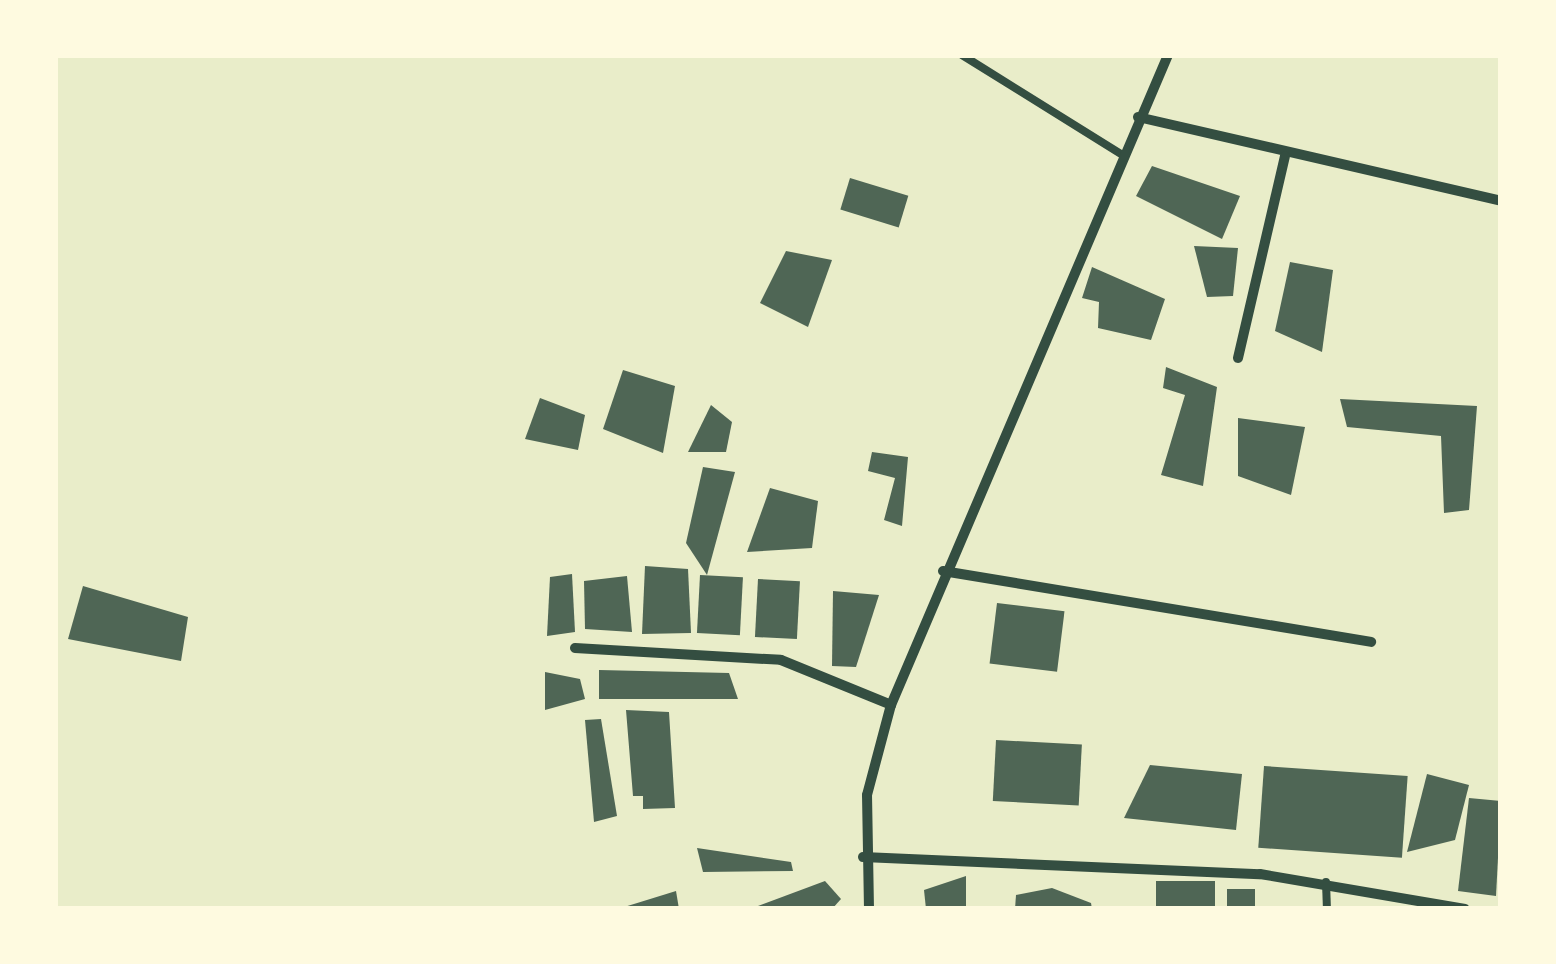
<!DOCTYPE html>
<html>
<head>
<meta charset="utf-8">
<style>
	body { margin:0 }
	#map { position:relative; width:1556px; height:964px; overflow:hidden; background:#e9edc9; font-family:"DM Sans",sans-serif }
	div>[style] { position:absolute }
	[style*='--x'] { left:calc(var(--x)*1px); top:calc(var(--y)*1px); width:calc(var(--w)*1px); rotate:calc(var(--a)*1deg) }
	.building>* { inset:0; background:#4f6655; transform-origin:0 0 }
	.service>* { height:8px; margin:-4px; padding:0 4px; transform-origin:4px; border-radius:4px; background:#344e41 }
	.minor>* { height:10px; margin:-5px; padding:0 5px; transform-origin:5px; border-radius:5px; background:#344e41 }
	span { translate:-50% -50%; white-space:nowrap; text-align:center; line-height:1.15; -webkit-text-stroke:8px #fefae0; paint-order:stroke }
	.frame { position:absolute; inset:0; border:58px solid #fefae0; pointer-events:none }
</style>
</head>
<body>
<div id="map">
	<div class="building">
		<div style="clip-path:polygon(1152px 166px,1240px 196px,1222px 239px,1136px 196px)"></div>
		<div style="left:850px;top:178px;width:61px;height:33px;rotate:17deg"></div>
		<div style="clip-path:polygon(1194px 246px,1238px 248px,1233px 296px,1207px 297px)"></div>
		<div style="clip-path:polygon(786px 251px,832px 260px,808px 327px,760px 303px)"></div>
		<div style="clip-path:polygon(1290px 262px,1333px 270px,1322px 352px,1275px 331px)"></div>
		<div style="clip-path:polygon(1092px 267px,1165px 299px,1151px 340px,1098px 328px,1099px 302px,1082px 298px)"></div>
		<div style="clip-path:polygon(1166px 367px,1217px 387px,1203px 486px,1161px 475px,1185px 395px,1163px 388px)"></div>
		<div style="clip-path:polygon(623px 370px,675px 386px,663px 453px,603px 429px)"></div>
		<div style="clip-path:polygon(540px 398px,585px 415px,578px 450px,525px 439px)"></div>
		<div style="clip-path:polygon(1340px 399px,1477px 406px,1469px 510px,1444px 513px,1441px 436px,1347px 427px)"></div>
		<div style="clip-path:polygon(711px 405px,732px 422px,726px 452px,688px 452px)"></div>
		<div style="clip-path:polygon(1238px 418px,1305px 427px,1291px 495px,1238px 476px)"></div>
		<div style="clip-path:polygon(872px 452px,908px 457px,902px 526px,884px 520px,895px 478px,868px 471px)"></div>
		<div style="clip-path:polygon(703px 467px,735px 472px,707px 575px,686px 543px)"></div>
		<div style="clip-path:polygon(770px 488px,818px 501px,812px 548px,747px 552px)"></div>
		<div style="clip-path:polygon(645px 566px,688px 569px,691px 633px,642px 634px)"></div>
		<div style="clip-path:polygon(572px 574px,575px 632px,547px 636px,550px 577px)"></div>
		<div style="left:700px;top:575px;width:43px;height:58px;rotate:3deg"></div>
		<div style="clip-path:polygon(627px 576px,632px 632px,585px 629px,584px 581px)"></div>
		<div style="left:758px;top:579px;width:42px;height:58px;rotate:3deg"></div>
		<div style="clip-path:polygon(83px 586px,188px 617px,181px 661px,68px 639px)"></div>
		<div style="clip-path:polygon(833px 591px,879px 595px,856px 667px,832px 666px)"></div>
		<div style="left:997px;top:603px;width:68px;height:61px;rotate:7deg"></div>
		<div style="clip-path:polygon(599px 670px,729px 673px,738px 699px,599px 699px)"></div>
		<div style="clip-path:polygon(545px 672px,580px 679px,585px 699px,545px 710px)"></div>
		<div style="clip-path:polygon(626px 710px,669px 712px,675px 808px,643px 809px,643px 796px,633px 796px)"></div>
		<div style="clip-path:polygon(601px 719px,617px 816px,594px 822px,585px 720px)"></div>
		<div style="left:996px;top:740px;width:86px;height:61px;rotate:3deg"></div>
		<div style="clip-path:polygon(1150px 765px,1242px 774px,1236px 830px,1124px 818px)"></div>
		<div style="left:1264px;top:766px;width:144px;height:82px;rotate:4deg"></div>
		<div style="clip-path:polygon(1427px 774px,1469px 785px,1455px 840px,1407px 852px)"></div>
		<div style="clip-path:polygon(1469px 798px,1501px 801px,1496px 896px,1458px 891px)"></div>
		<div style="clip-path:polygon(697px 848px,791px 862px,793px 871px,703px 872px)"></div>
		<div style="clip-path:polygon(966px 876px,966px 909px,926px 909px,924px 890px)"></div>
		<div style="clip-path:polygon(825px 881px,841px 899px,832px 909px,750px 909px)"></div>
		<div style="left:1215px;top:881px;width:28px;height:59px;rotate:90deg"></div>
		<div style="clip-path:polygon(1052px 888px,1091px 903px,1092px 909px,1015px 909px,1016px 895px)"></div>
		<div style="left:1227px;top:889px;width:28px;height:20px"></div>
		<div style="clip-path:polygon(676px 891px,679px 909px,621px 909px,621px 908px)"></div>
	</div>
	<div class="service">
		<div style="--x:962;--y:55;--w:187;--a:31.9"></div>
		<div style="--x:1326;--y:882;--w:27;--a:88"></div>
	</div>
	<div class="minor">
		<div style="--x:1138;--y:117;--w:373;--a:13"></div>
		<div style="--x:1238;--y:358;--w:207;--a:-76.9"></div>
		<div style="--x:943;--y:571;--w:434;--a:9.4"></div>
		<div style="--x:575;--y:648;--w:206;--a:3.3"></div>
		<div style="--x:781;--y:660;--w:119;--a:22.2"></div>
		<div style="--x:863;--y:857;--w:397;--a:2.5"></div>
		<div style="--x:1260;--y:874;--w:208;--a:9.7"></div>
		<div style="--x:869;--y:909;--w:114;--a:-91"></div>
		<div style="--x:867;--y:795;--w:93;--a:-75.1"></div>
		<div style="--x:891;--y:705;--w:707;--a:-66.92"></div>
	</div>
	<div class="frame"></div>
</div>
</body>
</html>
